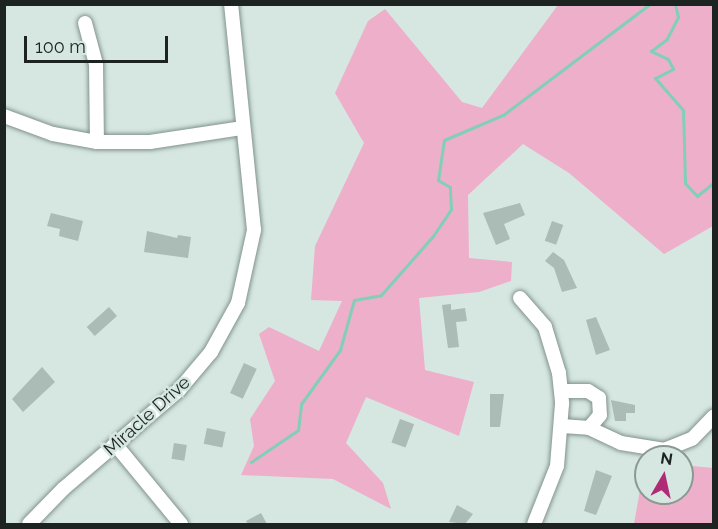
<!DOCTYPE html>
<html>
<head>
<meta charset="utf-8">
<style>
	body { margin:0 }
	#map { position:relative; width:718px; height:529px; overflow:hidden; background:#d5e7e0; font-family:Raleway,sans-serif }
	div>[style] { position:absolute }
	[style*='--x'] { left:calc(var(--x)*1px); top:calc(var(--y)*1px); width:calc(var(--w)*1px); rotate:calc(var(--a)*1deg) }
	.green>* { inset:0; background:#eeafca }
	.stream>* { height:3px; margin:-1.5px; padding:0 1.5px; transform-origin:1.5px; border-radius:1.5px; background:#81cfb7 }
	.building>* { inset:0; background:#abbbb5; transform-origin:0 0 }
	.roads { filter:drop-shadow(0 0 2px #82928d) drop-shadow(0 0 2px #82928d) }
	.minor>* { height:14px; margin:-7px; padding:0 7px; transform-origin:7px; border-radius:7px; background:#fff }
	span { translate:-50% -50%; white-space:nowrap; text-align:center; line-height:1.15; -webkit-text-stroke:5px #d5e7e0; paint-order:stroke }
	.street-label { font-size:18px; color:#1c2320 }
	.frame { position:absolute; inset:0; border:6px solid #1c2320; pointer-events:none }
	.north { position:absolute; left:634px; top:445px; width:60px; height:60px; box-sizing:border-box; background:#d5e7e0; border:2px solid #8b9993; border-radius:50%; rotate:9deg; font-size:16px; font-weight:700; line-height:24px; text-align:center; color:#1c2320 }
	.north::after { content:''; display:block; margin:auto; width:21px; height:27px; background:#af2c75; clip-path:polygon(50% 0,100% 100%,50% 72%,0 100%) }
	.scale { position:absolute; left:24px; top:36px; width:144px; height:27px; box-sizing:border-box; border:3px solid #1c2320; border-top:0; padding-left:8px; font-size:18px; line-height:21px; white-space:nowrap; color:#1c2320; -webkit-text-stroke:4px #d5e7e0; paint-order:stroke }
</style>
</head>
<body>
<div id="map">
	<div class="green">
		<div style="clip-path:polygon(558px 5px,713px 5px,713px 226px,664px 254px,569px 173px,523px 144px,468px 195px,469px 258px,512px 262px,511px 281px,479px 292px,419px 298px,425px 370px,474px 382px,459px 436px,366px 397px,346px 443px,383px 483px,391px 509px,333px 479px,241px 475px,254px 446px,250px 419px,275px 381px,259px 334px,269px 327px,319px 351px,342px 301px,311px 300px,315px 246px,364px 143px,335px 93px,368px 21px,385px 9px,462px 102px,482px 108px)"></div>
		<div style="clip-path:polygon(682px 465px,713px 468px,713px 524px,634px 524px,640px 490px,646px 486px,646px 493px,682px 493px)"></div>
	</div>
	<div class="stream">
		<div style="--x:675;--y:4;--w:13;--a:77"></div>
		<div style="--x:678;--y:17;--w:25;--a:117"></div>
		<div style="--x:667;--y:39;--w:20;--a:143"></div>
		<div style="--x:651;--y:51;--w:19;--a:25"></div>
		<div style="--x:668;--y:59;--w:11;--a:63"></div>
		<div style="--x:673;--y:69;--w:20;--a:153"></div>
		<div style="--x:655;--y:78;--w:43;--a:48.8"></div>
		<div style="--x:683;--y:110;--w:73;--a:88.4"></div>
		<div style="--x:685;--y:183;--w:18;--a:47"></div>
		<div style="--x:697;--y:196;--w:22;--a:-39"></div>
		<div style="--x:251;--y:462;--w:57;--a:-34.2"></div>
		<div style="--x:298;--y:430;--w:26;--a:-83"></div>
		<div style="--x:301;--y:404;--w:67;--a:-54.2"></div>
		<div style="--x:340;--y:350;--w:52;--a:-74.4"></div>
		<div style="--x:354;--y:300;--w:27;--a:-10"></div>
		<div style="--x:381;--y:295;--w:79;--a:-48.6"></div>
		<div style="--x:433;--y:236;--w:32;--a:-56"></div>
		<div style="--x:451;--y:209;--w:22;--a:-93"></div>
		<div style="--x:450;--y:187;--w:14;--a:-150"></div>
		<div style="--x:438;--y:180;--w:40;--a:-81.5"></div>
		<div style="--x:444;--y:140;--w:64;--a:-23"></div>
		<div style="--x:503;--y:115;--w:184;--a:-37.1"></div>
	</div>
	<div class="building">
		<div style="clip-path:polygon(520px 203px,525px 215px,504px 224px,510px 239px,496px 245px,483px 213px)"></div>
		<div style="clip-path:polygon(51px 213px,83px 221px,78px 241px,59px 236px,60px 229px,47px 226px)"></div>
		<div style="left:552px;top:221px;width:12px;height:21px;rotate:20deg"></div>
		<div style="clip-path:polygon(147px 231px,177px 238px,178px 235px,191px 237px,188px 258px,144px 252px)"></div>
		<div style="clip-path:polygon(553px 252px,564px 260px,577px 288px,562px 292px,554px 268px,545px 261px)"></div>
		<div style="clip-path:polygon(451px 304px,451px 310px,465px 308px,467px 321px,456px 322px,459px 347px,448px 348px,442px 305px)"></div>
		<div style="left:109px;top:307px;width:12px;height:30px;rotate:48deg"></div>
		<div style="clip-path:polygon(596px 317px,610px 350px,596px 355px,586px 320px)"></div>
		<div style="left:244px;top:363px;width:14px;height:33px;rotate:25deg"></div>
		<div style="clip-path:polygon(42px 367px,55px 382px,23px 412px,12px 399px)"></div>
		<div style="clip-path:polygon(490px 394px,504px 394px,500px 427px,490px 427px)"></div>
		<div style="clip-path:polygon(611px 400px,635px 405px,635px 413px,626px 413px,626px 421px,615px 421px)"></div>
		<div style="left:400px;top:419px;width:15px;height:25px;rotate:20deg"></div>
		<div style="left:207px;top:428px;width:19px;height:16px;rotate:12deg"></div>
		<div style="left:174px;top:443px;width:13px;height:16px;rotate:9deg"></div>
		<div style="clip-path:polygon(596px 470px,612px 476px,596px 515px,584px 511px)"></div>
		<div style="clip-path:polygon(457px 505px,473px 514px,465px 524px,449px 522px)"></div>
		<div style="clip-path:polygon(261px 513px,267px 524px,248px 524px,246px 521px)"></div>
	</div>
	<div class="roads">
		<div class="minor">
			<div style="--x:85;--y:23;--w:42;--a:75"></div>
			<div style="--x:96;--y:64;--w:78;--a:89.3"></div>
			<div style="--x:4;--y:116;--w:52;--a:20.2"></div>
			<div style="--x:53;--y:134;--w:45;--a:10.3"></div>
			<div style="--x:97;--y:142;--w:53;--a:0"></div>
			<div style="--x:150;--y:142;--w:94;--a:-8.6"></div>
			<div style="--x:520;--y:298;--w:38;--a:49"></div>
			<div style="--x:545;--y:327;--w:48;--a:73.1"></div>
			<div style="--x:559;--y:373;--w:31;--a:84"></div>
			<div style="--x:562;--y:404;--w:62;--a:94.6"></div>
			<div style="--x:557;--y:466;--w:62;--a:111.6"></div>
			<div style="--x:561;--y:391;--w:27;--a:0"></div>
			<div style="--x:588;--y:391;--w:13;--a:32"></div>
			<div style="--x:599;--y:398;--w:17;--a:87"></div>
			<div style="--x:600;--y:415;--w:17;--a:130"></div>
			<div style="--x:562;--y:426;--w:27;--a:4"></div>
			<div style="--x:589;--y:428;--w:35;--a:25"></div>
			<div style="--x:621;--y:443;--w:44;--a:9.2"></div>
			<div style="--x:664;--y:450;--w:31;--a:-22"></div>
			<div style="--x:693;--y:438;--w:30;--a:-46"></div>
			<div style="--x:115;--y:444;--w:104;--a:50.5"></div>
			<div style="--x:29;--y:524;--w:49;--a:-45.8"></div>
			<div style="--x:63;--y:489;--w:153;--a:-40.5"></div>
			<div style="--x:179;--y:390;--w:50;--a:-49.9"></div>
			<div style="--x:211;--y:352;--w:56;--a:-61.1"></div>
			<div style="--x:238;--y:303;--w:75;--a:-77.6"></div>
			<div style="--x:254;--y:230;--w:227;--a:-95.8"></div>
		</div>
	</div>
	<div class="street-label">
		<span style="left:147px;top:416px;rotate:-42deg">Miracle Drive</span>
	</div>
	<div class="frame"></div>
	<div class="north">N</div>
	<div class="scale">100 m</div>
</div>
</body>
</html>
